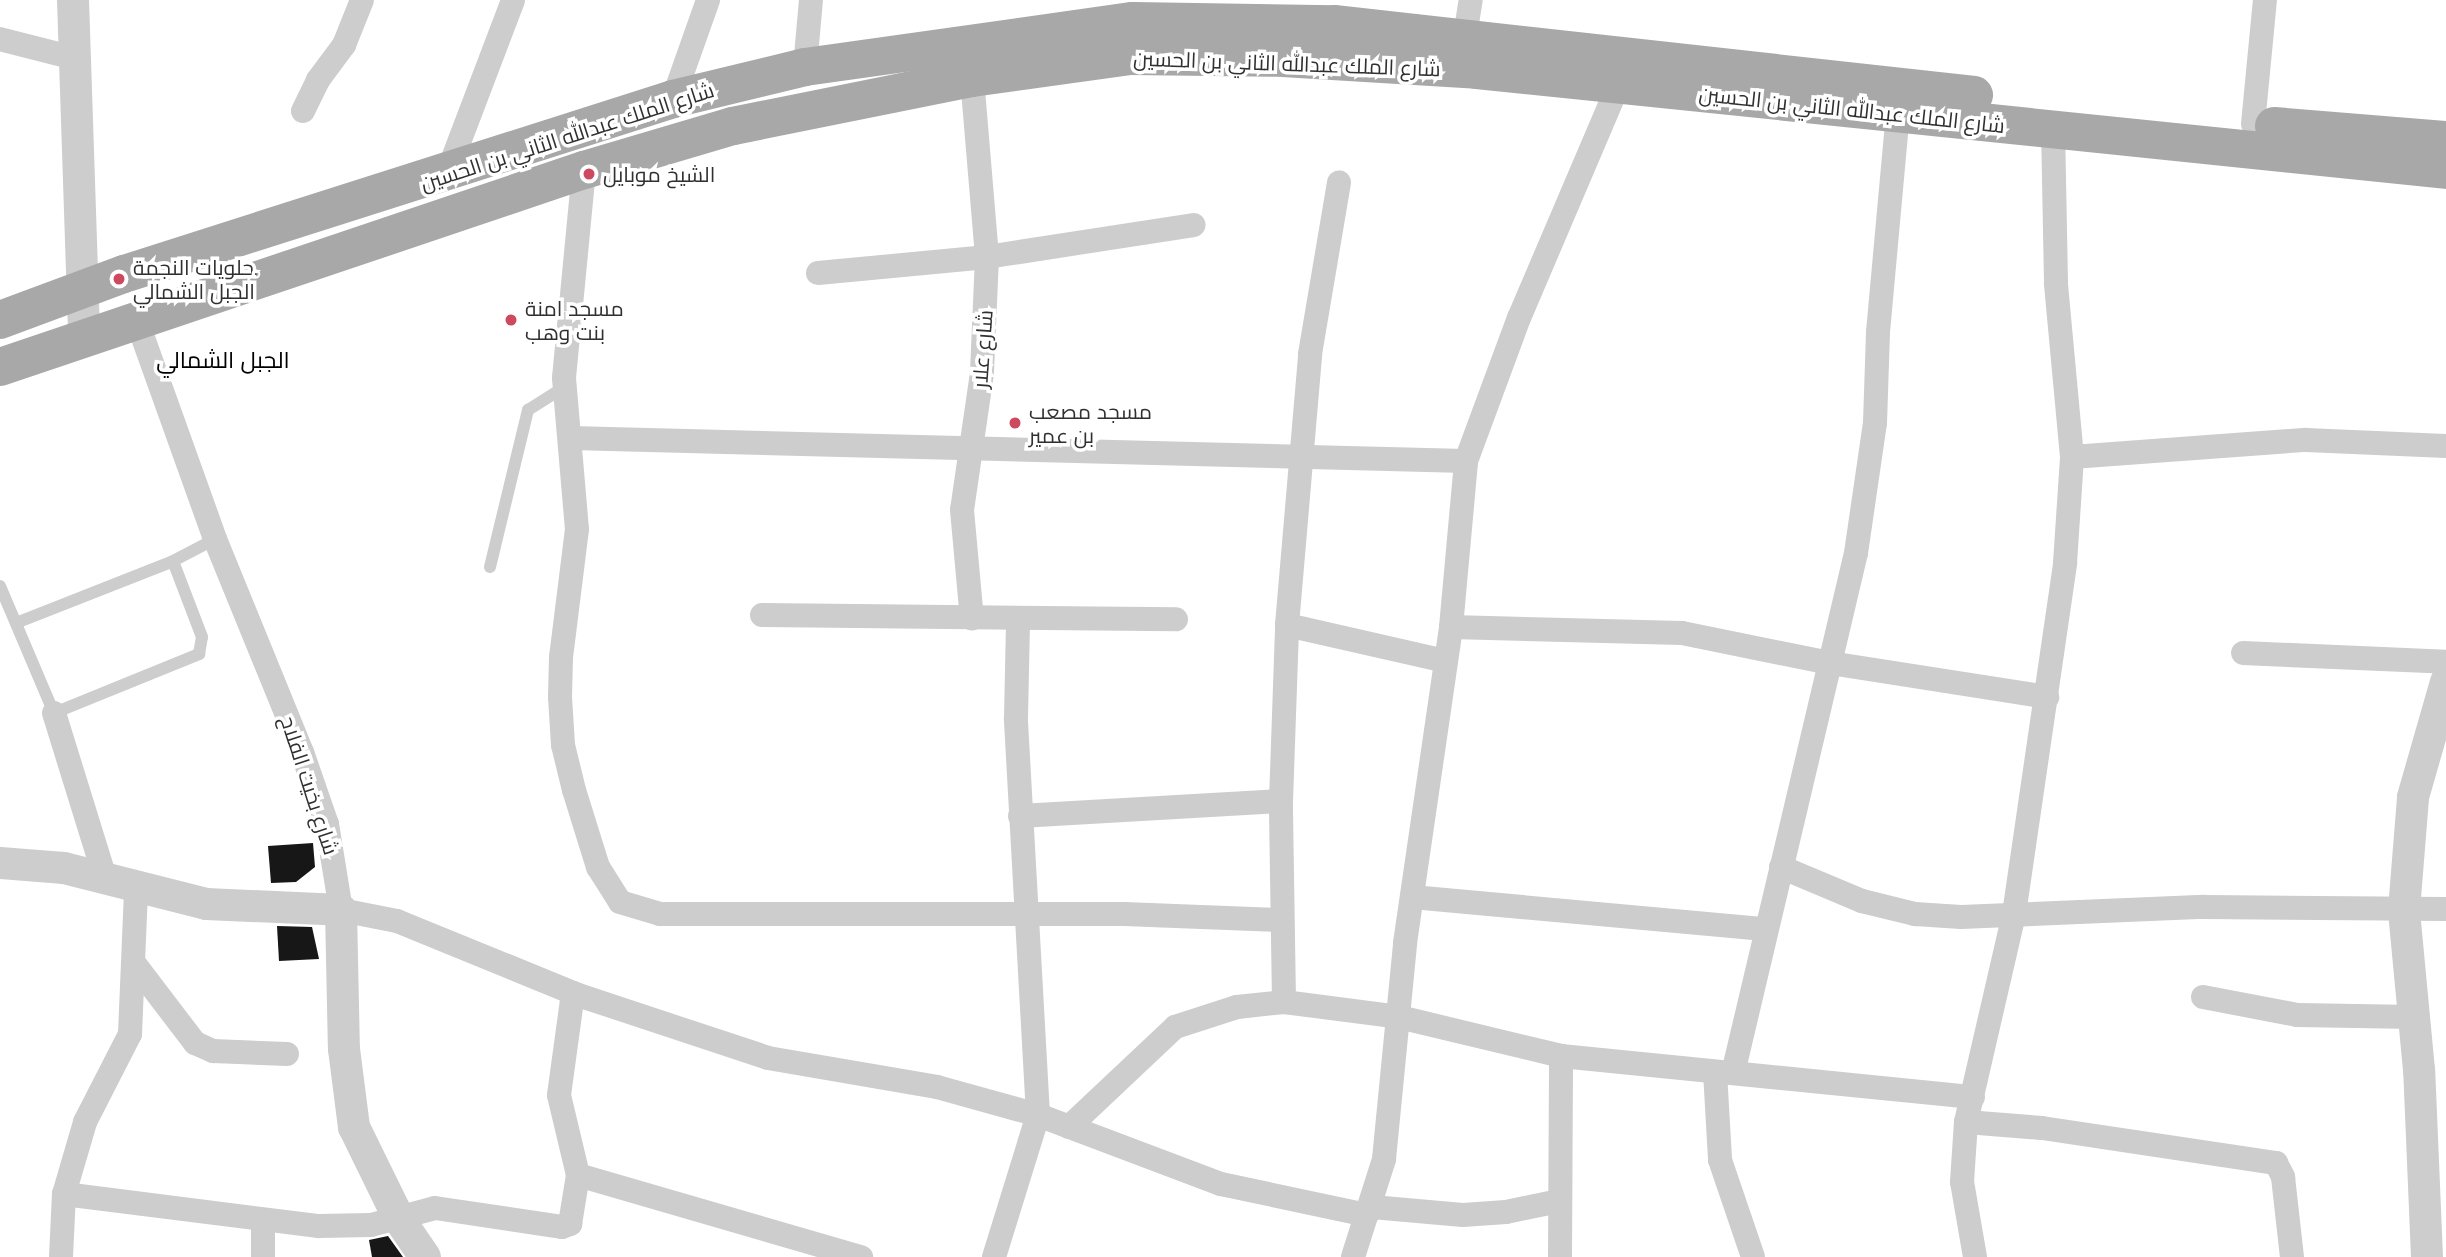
<!DOCTYPE html>
<html>
<head>
<meta charset="utf-8">
<style>
	body { margin:0 }
	#map { position:relative; width:2446px; height:1257px; overflow:hidden; background:#fff; font-family:Quicksand,Cairo,sans-serif }
	div>[style] { position:absolute }
	[style*='--x'] { left:calc(var(--x)*1px); top:calc(var(--y)*1px); width:calc(var(--w)*1px); rotate:calc(var(--a)*1deg) }
	.building>* { inset:0; background:#171717 }
	.service>* { height:12px; margin:-6px; padding:0 6px; transform-origin:6px; border-radius:6px; background:#cdcdcd }
	.minor>* { height:24px; margin:-12px; padding:0 12px; transform-origin:12px; border-radius:12px; background:#cdcdcd }
	.tertiary>* { height:32px; margin:-16px; padding:0 16px; transform-origin:16px; border-radius:16px; background:#cdcdcd }
	.primary>* { height:38px; margin:-19px; padding:0 19px; transform-origin:19px; border-radius:19px; background:#a8a8a8 }
	.dots>* { width:19px; height:19px; translate:-50% -50%; box-sizing:border-box; border:4px solid #fff; border-radius:50% }
	span { translate:-50% -50%; white-space:nowrap; text-align:center; line-height:1.15; -webkit-text-stroke:7px #fff; paint-order:stroke }
	.street-label { font-size:21px; color:#303030 }
	.poi-label { font-size:21px; color:#303030 }
	.left { translate:0 -50%; text-align:left }
	.neighbourhood-label { font-size:23px; color:#000 }
</style>
</head>
<body>
<div id="map">
	<div class="building">
		<div style="clip-path:polygon(313px 843px,315px 867px,296px 882px,271px 883px,268px 846px)"></div>
		<div style="clip-path:polygon(277px 926px,312px 927px,319px 959px,279px 961px)"></div>
		<div style="clip-path:polygon(388px 1236px,403px 1257px,372px 1257px,369px 1240px)"></div>
	</div>
	<div class="service">
		<div style="--x:490;--y:567;--w:162;--a:-76.4"></div>
		<div style="--x:528;--y:410;--w:41;--a:-32.2"></div>
		<div style="--x:0;--y:586;--w:138;--a:67"></div>
		<div style="--x:54;--y:713;--w:157;--a:-22.1"></div>
		<div style="--x:199;--y:654;--w:17;--a:-80"></div>
		<div style="--x:202;--y:637;--w:81;--a:-110.9"></div>
		<div style="--x:16;--y:623;--w:169;--a:-21.5"></div>
		<div style="--x:173;--y:561;--w:47;--a:-27.6"></div>
	</div>
	<div class="minor">
		<div style="--x:1465;--y:36;--w:36;--a:-81"></div>
		<div style="--x:0;--y:39;--w:76;--a:14.4"></div>
		<div style="--x:805;--y:67;--w:67;--a:-84.9"></div>
		<div style="--x:972;--y:78;--w:180;--a:85.2"></div>
		<div style="--x:987;--y:257;--w:116;--a:92.5"></div>
		<div style="--x:982;--y:373;--w:138;--a:98.3"></div>
		<div style="--x:962;--y:510;--w:109;--a:84.8"></div>
		<div style="--x:673;--y:99;--w:105;--a:-70.5"></div>
		<div style="--x:303;--y:111;--w:34;--a:-64"></div>
		<div style="--x:318;--y:80;--w:44;--a:-53.4"></div>
		<div style="--x:344;--y:45;--w:48;--a:-68.2"></div>
		<div style="--x:2253;--y:124;--w:125;--a:-84.5"></div>
		<div style="--x:584;--y:170;--w:209;--a:95.5"></div>
		<div style="--x:564;--y:378;--w:152;--a:85.1"></div>
		<div style="--x:577;--y:529;--w:129;--a:97.1"></div>
		<div style="--x:561;--y:657;--w:40;--a:91.4"></div>
		<div style="--x:560;--y:697;--w:48;--a:86.4"></div>
		<div style="--x:563;--y:745;--w:46;--a:76.3"></div>
		<div style="--x:574;--y:790;--w:81;--a:72.7"></div>
		<div style="--x:598;--y:867;--w:41;--a:57.8"></div>
		<div style="--x:620;--y:902;--w:42;--a:16.7"></div>
		<div style="--x:660;--y:914;--w:464;--a:0"></div>
		<div style="--x:1124;--y:914;--w:158;--a:2.2"></div>
		<div style="--x:447;--y:174;--w:186;--a:-69.2"></div>
		<div style="--x:818;--y:273;--w:170;--a:-5.4"></div>
		<div style="--x:987;--y:257;--w:209;--a:-8.8"></div>
		<div style="--x:137;--y:321;--w:232;--a:70.3"></div>
		<div style="--x:215;--y:539;--w:230;--a:67.8"></div>
		<div style="--x:302;--y:752;--w:76;--a:70.9"></div>
		<div style="--x:327;--y:824;--w:87;--a:80.8"></div>
		<div style="--x:341;--y:910;--w:57;--a:11.1"></div>
		<div style="--x:397;--y:921;--w:196;--a:22.2"></div>
		<div style="--x:578;--y:995;--w:200;--a:18.3"></div>
		<div style="--x:768;--y:1058;--w:171;--a:9.7"></div>
		<div style="--x:937;--y:1087;--w:105;--a:15.5"></div>
		<div style="--x:1038;--y:1115;--w:196;--a:20.7"></div>
		<div style="--x:1221;--y:1184;--w:149;--a:12"></div>
		<div style="--x:571;--y:438;--w:895;--a:1.47"></div>
		<div style="--x:2072;--y:457;--w:235;--a:-4.2"></div>
		<div style="--x:2306;--y:440;--w:140;--a:2.5"></div>
		<div style="--x:762;--y:615;--w:414;--a:0.6"></div>
		<div style="--x:1287;--y:625;--w:163;--a:12.8"></div>
		<div style="--x:1451;--y:627;--w:231;--a:1.5"></div>
		<div style="--x:1682;--y:633;--w:151;--a:11.5"></div>
		<div style="--x:1830;--y:663;--w:220;--a:8.9"></div>
		<div style="--x:2243;--y:653;--w:203;--a:2.5"></div>
		<div style="--x:54;--y:713;--w:173;--a:72.8"></div>
		<div style="--x:1020;--y:816;--w:261;--a:-3.3"></div>
		<div style="--x:1781;--y:867;--w:88;--a:22.8"></div>
		<div style="--x:1862;--y:901;--w:55;--a:13.8"></div>
		<div style="--x:1915;--y:914;--w:46;--a:3.7"></div>
		<div style="--x:1961;--y:917;--w:243;--a:-2.4"></div>
		<div style="--x:2204;--y:907;--w:242;--a:0.5"></div>
		<div style="--x:1412;--y:897;--w:354;--a:5.2"></div>
		<div style="--x:134;--y:963;--w:101;--a:52.7"></div>
		<div style="--x:195;--y:1043;--w:20;--a:24"></div>
		<div style="--x:213;--y:1051;--w:74;--a:2.3"></div>
		<div style="--x:2203;--y:997;--w:96;--a:10.8"></div>
		<div style="--x:2297;--y:1015;--w:118;--a:1"></div>
		<div style="--x:1284;--y:1002;--w:201;--a:-90.9"></div>
		<div style="--x:1281;--y:801;--w:176;--a:-88"></div>
		<div style="--x:1287;--y:625;--w:272;--a:-85.1"></div>
		<div style="--x:1310;--y:354;--w:174;--a:-80.4"></div>
		<div style="--x:1715;--y:1072;--w:88;--a:86.7"></div>
		<div style="--x:1720;--y:1160;--w:102;--a:71.2"></div>
		<div style="--x:1733;--y:1073;--w:534;--a:-76.69"></div>
		<div style="--x:1856;--y:553;--w:131;--a:-81.7"></div>
		<div style="--x:1875;--y:423;--w:91;--a:-88.1"></div>
		<div style="--x:1878;--y:332;--w:219;--a:-84.8"></div>
		<div style="--x:1966;--y:1122;--w:76;--a:4.5"></div>
		<div style="--x:2042;--y:1128;--w:237;--a:8.5"></div>
		<div style="--x:2276;--y:1163;--w:16;--a:63"></div>
		<div style="--x:2283;--y:1177;--w:81;--a:83.6"></div>
		<div style="--x:1069;--y:1127;--w:146;--a:-43.3"></div>
		<div style="--x:1175;--y:1027;--w:65;--a:-17.9"></div>
		<div style="--x:1237;--y:1007;--w:47;--a:-6.1"></div>
		<div style="--x:1284;--y:1002;--w:116;--a:7.4"></div>
		<div style="--x:1399;--y:1017;--w:167;--a:13.5"></div>
		<div style="--x:1561;--y:1056;--w:414;--a:5.7"></div>
		<div style="--x:578;--y:1175;--w:295;--a:16.2"></div>
		<div style="--x:64;--y:1194;--w:257;--a:7.2"></div>
		<div style="--x:319;--y:1226;--w:52;--a:-1.1"></div>
		<div style="--x:371;--y:1225;--w:66;--a:-14.9"></div>
		<div style="--x:435;--y:1208;--w:128;--a:8.5"></div>
		<div style="--x:562;--y:1227;--w:9;--a:-21"></div>
		<div style="--x:570;--y:1224;--w:50;--a:-80.7"></div>
		<div style="--x:578;--y:1175;--w:82;--a:-103.4"></div>
		<div style="--x:559;--y:1095;--w:103;--a:-82.2"></div>
		<div style="--x:1372;--y:1207;--w:91;--a:5"></div>
		<div style="--x:1463;--y:1215;--w:43;--a:-4"></div>
		<div style="--x:1506;--y:1212;--w:54;--a:-11.7"></div>
		<div style="--x:263;--y:1220;--w:37;--a:90"></div>
		<div style="--x:61;--y:1257;--w:63;--a:-87.3"></div>
		<div style="--x:64;--y:1194;--w:75;--a:-73.7"></div>
		<div style="--x:85;--y:1122;--w:99;--a:-62.9"></div>
		<div style="--x:130;--y:1034;--w:144;--a:-87.6"></div>
		<div style="--x:994;--y:1257;--w:149;--a:-72.8"></div>
		<div style="--x:1038;--y:1115;--w:398;--a:-93.2"></div>
		<div style="--x:1016;--y:718;--w:99;--a:-88.8"></div>
		<div style="--x:1353;--y:1257;--w:103;--a:-72.4"></div>
		<div style="--x:1384;--y:1159;--w:217;--a:-84.4"></div>
		<div style="--x:1405;--y:943;--w:319;--a:-81.7"></div>
		<div style="--x:1451;--y:627;--w:167;--a:-84.8"></div>
		<div style="--x:1466;--y:461;--w:153;--a:-69.7"></div>
		<div style="--x:1519;--y:318;--w:254;--a:-66.9"></div>
		<div style="--x:1560;--y:1257;--w:201;--a:-89.7"></div>
		<div style="--x:1975;--y:1257;--w:76;--a:-99.8"></div>
		<div style="--x:1962;--y:1182;--w:60;--a:-86.2"></div>
		<div style="--x:1966;--y:1122;--w:213;--a:-77"></div>
		<div style="--x:2014;--y:914;--w:355;--a:-81.7"></div>
		<div style="--x:2065;--y:563;--w:106;--a:-86.2"></div>
		<div style="--x:2072;--y:457;--w:175;--a:-95.3"></div>
		<div style="--x:2056;--y:283;--w:154;--a:-91.1"></div>
	</div>
	<div class="tertiary">
		<div style="--x:73;--y:0;--w:338;--a:88.1"></div>
		<div style="--x:0;--y:863;--w:64;--a:4.5"></div>
		<div style="--x:64;--y:868;--w:146;--a:14.2"></div>
		<div style="--x:206;--y:904;--w:135;--a:2.5"></div>
		<div style="--x:341;--y:910;--w:139;--a:88.8"></div>
		<div style="--x:344;--y:1049;--w:79;--a:82.7"></div>
		<div style="--x:354;--y:1127;--w:102;--a:63.9"></div>
		<div style="--x:399;--y:1219;--w:46;--a:55.6"></div>
		<div style="--x:2427;--y:1257;--w:187;--a:-92.4"></div>
		<div style="--x:2419;--y:1070;--w:161;--a:-95.4"></div>
		<div style="--x:2404;--y:910;--w:113;--a:-85.4"></div>
		<div style="--x:2413;--y:797;--w:120;--a:-74"></div>
	</div>
	<div class="primary">
		<div style="--x:2274;--y:126;--w:173;--a:4.7"></div>
		<div style="--x:0;--y:320;--w:132;--a:-20.4"></div>
		<div style="--x:124;--y:274;--w:576;--a:-17.68"></div>
		<div style="--x:673;--y:99;--w:136;--a:-13.6"></div>
		<div style="--x:805;--y:67;--w:331;--a:-8"></div>
		<div style="--x:1133;--y:21;--w:201;--a:0.9"></div>
		<div style="--x:1334;--y:24;--w:644;--a:6.33"></div>
		<div style="--x:0;--y:367;--w:616;--a:-18.64"></div>
		<div style="--x:584;--y:170;--w:155;--a:-16.5"></div>
		<div style="--x:733;--y:126;--w:244;--a:-11.4"></div>
		<div style="--x:972;--y:78;--w:160;--a:-7.9"></div>
		<div style="--x:1130;--y:56;--w:153;--a:0.7"></div>
		<div style="--x:1283;--y:58;--w:194;--a:3.5"></div>
		<div style="--x:1477;--y:70;--w:974;--a:5.89"></div>
	</div>
	<div class="dots">
		<div style="left:589px;top:174px;background:#cf495e"></div>
		<div style="left:119px;top:279px;background:#cf495e"></div>
		<div style="left:511px;top:320px;background:#cf495e"></div>
		<div style="left:1015px;top:423px;background:#cf495e"></div>
	</div>
	<div class="street-label">
		<span style="left:1287px;top:63px;rotate:2deg">شارع الملك عبدالله الثاني بن الحسين</span>
		<span style="left:1852px;top:109px;rotate:6deg">شارع الملك عبدالله الثاني بن الحسين</span>
		<span style="left:567px;top:136px;rotate:-18deg">شارع الملك عبدالله الثاني بن الحسين</span>
		<span style="left:982px;top:349px;rotate:-86deg">شارع علار</span>
		<span style="left:310px;top:785px;rotate:72deg">شارع بخيت الفلاح</span>
	</div>
	<div class="poi-label">
		<span class="left" style="left:603px;top:174px">الشيخ موبايل</span>
		<span class="left" style="left:133px;top:279px">حلويات النجمة.<br>الجبل الشمالي</span>
		<span class="left" style="left:525px;top:320px">مسجد امنة<br>بنت وهب</span>
		<span class="left" style="left:1029px;top:423px">مسجد مصعب<br>بن عمير</span>
	</div>
	<div class="neighbourhood-label">
		<span style="left:223px;top:360px">الجبل الشمالي</span>
	</div>
</div>
</body>
</html>
